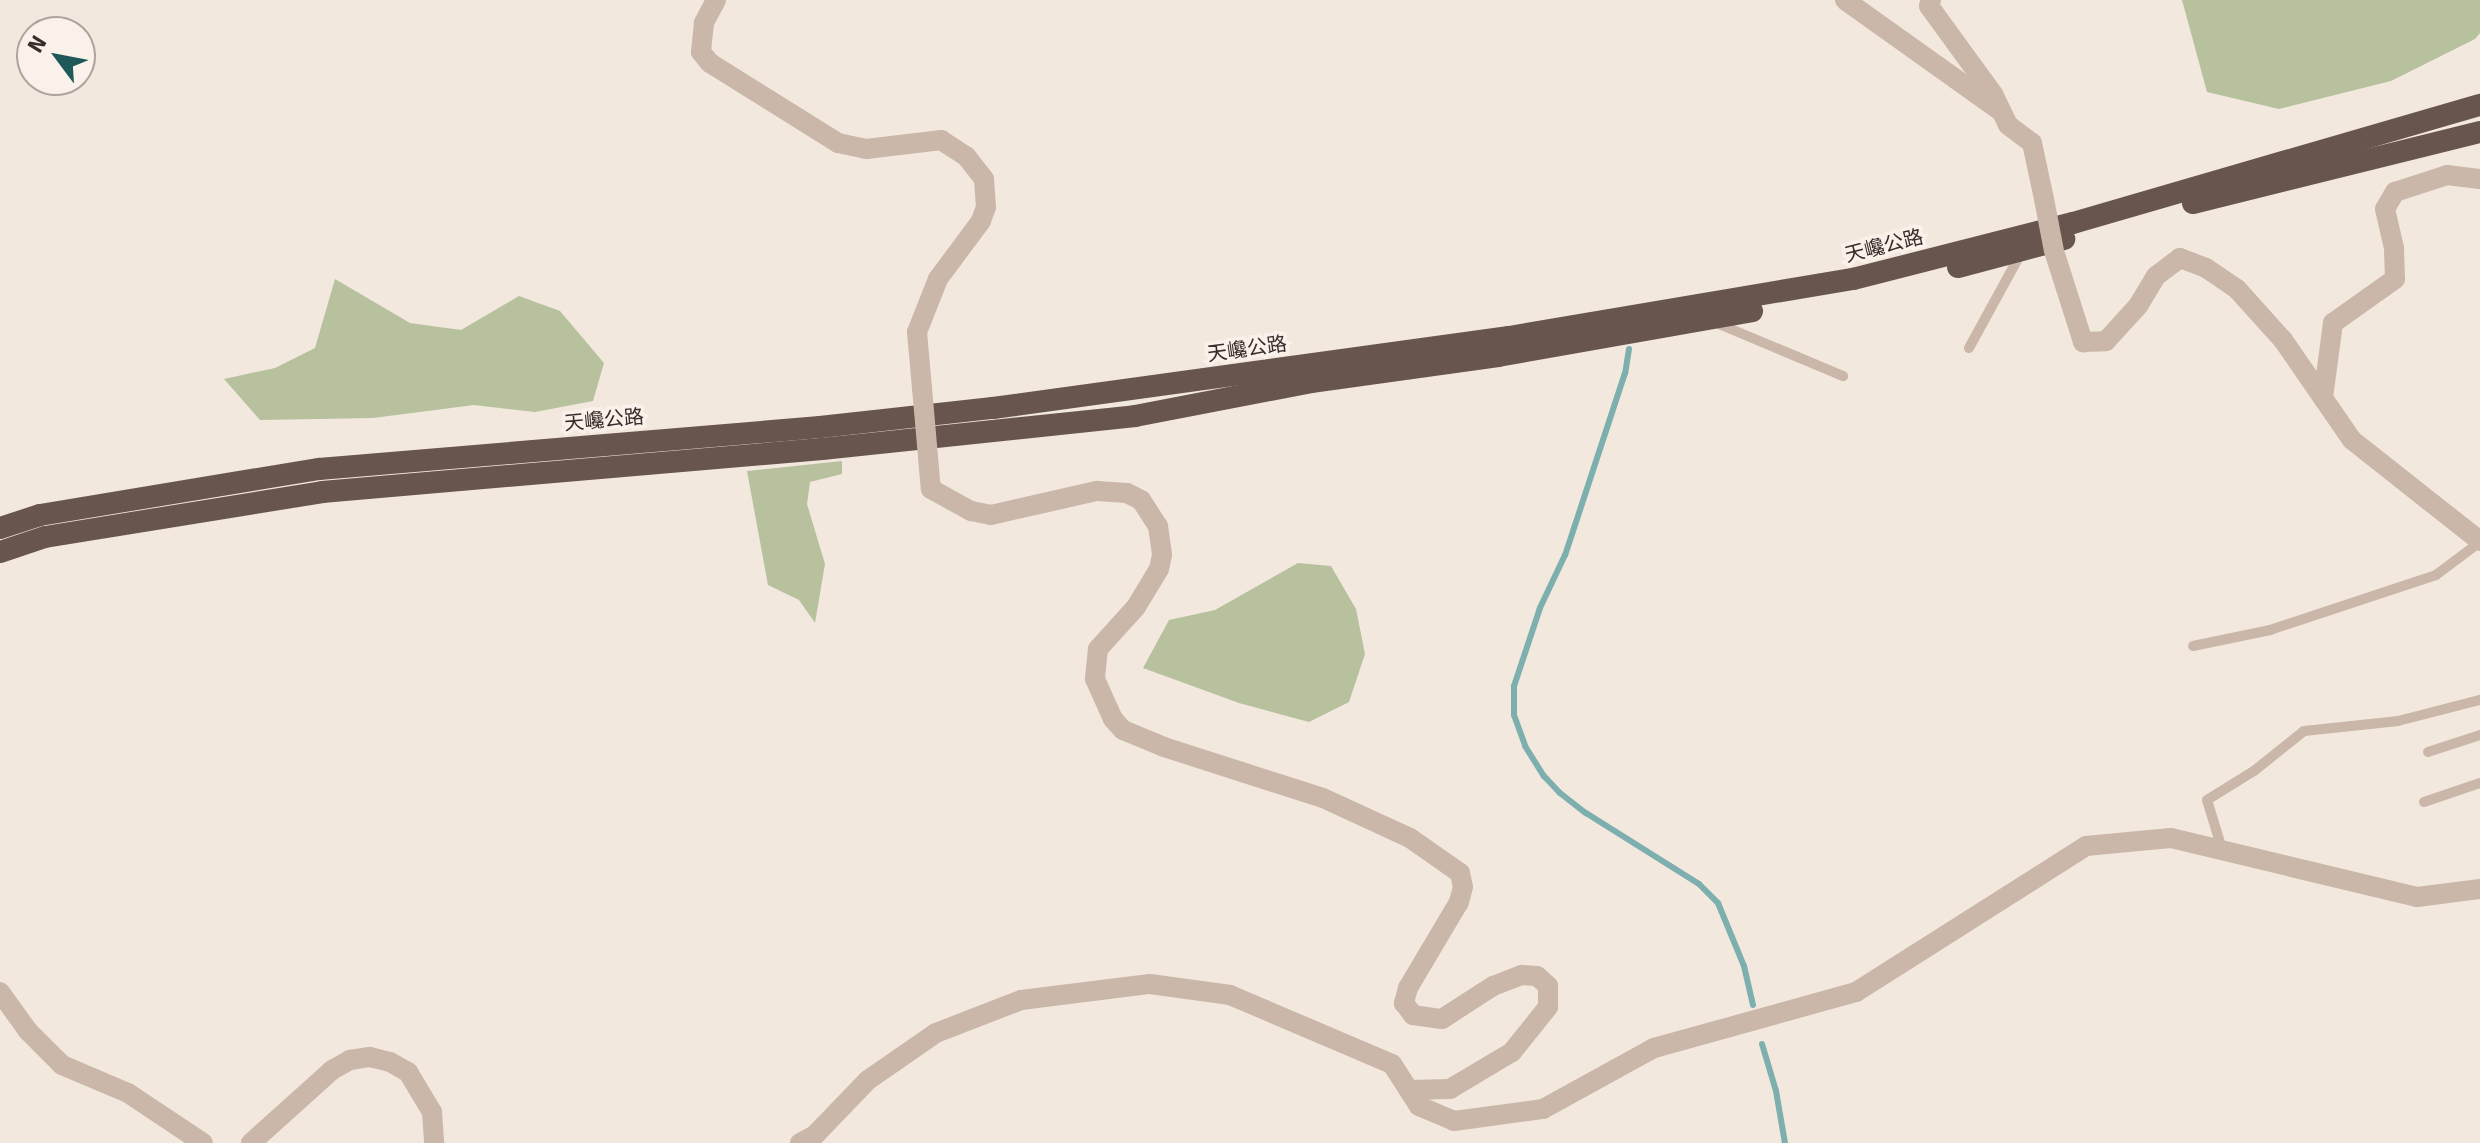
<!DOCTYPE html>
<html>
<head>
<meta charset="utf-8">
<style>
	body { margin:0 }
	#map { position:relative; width:2480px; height:1143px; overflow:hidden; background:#f2e8de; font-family:Signika,"Noto Sans SC",sans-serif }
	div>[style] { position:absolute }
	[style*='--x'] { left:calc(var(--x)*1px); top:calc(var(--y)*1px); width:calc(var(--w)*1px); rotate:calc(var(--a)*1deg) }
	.green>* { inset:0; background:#b7c19e }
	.stream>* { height:6px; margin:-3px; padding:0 3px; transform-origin:3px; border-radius:3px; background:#7dafae }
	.service>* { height:10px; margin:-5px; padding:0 5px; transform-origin:5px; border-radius:5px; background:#cab7aa }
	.minor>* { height:20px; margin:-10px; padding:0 10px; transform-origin:10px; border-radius:10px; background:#cab7aa }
	.tertiary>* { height:20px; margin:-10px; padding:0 10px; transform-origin:10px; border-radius:10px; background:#cab7aa }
	.trunk>* { height:22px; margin:-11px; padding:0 11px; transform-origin:11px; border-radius:11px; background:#68554e }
	.minor-bridge>* { height:20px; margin:-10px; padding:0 10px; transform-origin:10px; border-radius:10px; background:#cab7aa }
	span { translate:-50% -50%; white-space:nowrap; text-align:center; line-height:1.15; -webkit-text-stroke:7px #faf2ea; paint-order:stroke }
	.street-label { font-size:20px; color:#382d29 }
	.north { position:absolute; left:16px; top:16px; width:80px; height:80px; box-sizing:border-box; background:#faf2ea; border:2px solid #aca39d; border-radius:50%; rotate:302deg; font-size:22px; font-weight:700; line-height:32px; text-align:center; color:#382d29 }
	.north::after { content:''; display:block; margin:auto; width:28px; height:36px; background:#1f5859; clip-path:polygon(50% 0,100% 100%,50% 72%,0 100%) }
</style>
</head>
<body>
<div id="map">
	<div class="green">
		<div style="clip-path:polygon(2182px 0,2480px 0,2480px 33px,2475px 39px,2391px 81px,2279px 109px,2207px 92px)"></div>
		<div style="clip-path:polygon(335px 279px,410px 323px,461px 330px,519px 296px,560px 311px,604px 363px,593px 401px,535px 412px,474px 405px,373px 418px,260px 420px,224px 379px,275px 368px,315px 348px)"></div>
		<div style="clip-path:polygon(842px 461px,842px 474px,810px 482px,807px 504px,825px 564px,815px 623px,799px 600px,768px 585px,747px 471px)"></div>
		<div style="clip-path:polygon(1298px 563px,1331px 566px,1356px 609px,1365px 654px,1349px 702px,1309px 722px,1239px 703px,1143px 668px,1169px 620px,1215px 610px)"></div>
	</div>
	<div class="stream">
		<div style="--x:1629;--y:349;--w:24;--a:99"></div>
		<div style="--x:1625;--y:373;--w:192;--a:108.2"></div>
		<div style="--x:1565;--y:555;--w:59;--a:115.3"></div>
		<div style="--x:1540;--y:608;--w:82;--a:108.4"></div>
		<div style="--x:1514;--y:686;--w:29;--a:90"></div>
		<div style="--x:1514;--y:715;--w:33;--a:70"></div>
		<div style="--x:1525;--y:746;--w:36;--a:58"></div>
		<div style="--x:1544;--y:776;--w:23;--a:47"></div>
		<div style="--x:1560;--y:793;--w:33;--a:38"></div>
		<div style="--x:1586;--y:813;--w:133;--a:32.1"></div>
		<div style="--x:1699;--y:884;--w:27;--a:45"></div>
		<div style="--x:1718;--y:903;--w:68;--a:67.6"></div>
		<div style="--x:1744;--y:966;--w:40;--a:77"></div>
		<div style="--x:1762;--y:1044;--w:49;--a:73.4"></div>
		<div style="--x:1776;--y:1091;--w:53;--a:80.2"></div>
	</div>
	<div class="service">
		<div style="--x:1714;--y:322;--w:140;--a:22.7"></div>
		<div style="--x:1969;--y:348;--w:108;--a:-61.3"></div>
		<div style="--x:2193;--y:646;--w:79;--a:-11.7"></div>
		<div style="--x:2270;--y:630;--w:175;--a:-18.3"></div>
		<div style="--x:2436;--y:575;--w:55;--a:-36.9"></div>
		<div style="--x:2428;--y:752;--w:55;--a:-18.1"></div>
		<div style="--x:2424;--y:802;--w:59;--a:-18.7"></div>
		<div style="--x:2222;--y:849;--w:51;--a:-107"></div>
		<div style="--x:2207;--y:800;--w:55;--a:-31.7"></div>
		<div style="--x:2254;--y:771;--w:64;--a:-38.7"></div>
		<div style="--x:2304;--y:731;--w:95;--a:-6.1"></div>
		<div style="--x:2398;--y:721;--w:85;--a:-14.4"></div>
	</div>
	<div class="minor">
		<div style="--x:716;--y:0;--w:26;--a:118"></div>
		<div style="--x:704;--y:23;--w:29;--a:96"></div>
		<div style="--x:701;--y:52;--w:14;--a:51"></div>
		<div style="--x:710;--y:63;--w:151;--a:32"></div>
		<div style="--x:838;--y:143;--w:29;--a:12"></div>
		<div style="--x:866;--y:149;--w:76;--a:-6.8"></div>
		<div style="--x:941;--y:140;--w:30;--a:33"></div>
		<div style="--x:966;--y:156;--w:29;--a:52"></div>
		<div style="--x:984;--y:179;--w:28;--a:86"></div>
		<div style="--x:986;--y:207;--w:15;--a:110"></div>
		<div style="--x:981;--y:221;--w:72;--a:126.6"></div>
		<div style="--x:938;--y:279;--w:57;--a:111.6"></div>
		<div style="--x:917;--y:332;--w:56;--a:84.9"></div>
		<div style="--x:1845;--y:0;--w:189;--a:35.5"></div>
		<div style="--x:1931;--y:0;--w:6;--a:108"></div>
		<div style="--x:1929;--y:6;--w:109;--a:54"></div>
		<div style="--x:1993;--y:94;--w:34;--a:64"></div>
		<div style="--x:2008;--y:125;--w:30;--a:37"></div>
		<div style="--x:2032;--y:143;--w:57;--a:77.9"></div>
		<div style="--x:2054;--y:251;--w:96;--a:72.3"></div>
		<div style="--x:2083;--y:342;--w:23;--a:-2"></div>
		<div style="--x:2106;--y:341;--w:47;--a:-47.6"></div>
		<div style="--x:2138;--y:306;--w:35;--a:-59"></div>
		<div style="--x:2156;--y:276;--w:30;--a:-37"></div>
		<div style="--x:2180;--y:258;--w:28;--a:21"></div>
		<div style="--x:2206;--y:268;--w:37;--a:34"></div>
		<div style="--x:2237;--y:289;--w:69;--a:48"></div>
		<div style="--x:2283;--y:340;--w:121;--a:55.4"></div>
		<div style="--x:2352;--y:440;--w:163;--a:38.3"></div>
		<div style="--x:2323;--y:398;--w:76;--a:-82.4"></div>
		<div style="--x:2333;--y:323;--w:76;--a:-35.4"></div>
		<div style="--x:2395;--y:279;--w:31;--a:-92"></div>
		<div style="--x:2394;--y:248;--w:40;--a:-103"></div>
		<div style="--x:2385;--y:209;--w:20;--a:-60"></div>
		<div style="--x:2395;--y:192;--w:55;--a:-18.1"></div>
		<div style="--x:2447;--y:175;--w:33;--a:7"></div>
		<div style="--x:928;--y:457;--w:32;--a:85"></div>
		<div style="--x:931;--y:489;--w:46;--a:28.8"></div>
		<div style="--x:971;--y:511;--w:20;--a:11"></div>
		<div style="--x:991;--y:515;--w:109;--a:-12.8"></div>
		<div style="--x:1097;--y:491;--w:30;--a:4"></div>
		<div style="--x:1127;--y:493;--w:16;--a:27"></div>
		<div style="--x:1141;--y:500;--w:31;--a:57"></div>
		<div style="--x:1158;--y:526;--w:29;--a:82"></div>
		<div style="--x:1162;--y:555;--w:14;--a:102"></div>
		<div style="--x:1159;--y:569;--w:44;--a:121.2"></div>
		<div style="--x:1136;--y:607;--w:57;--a:132.1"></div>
		<div style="--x:1098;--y:649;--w:30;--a:96"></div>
		<div style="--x:1095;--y:679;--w:44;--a:65.8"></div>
		<div style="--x:1113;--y:719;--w:15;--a:48"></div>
		<div style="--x:1123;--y:730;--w:44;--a:22.5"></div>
		<div style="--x:1164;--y:747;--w:167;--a:17.8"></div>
		<div style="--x:1323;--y:798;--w:96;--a:24.7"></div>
		<div style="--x:1410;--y:838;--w:61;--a:35"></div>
		<div style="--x:1460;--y:873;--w:14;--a:78"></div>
		<div style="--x:1463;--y:887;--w:16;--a:105"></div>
		<div style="--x:1459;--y:902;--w:100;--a:120.7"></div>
		<div style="--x:1408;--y:988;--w:16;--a:105"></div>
		<div style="--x:1404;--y:1003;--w:15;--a:53"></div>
		<div style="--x:1413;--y:1015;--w:29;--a:8"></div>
		<div style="--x:1442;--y:1019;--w:61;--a:-32.9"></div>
		<div style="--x:1493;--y:986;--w:31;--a:-21"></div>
		<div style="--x:1522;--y:975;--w:15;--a:4"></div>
		<div style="--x:1537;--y:976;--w:15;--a:42"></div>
		<div style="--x:1548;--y:986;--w:21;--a:90"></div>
		<div style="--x:1548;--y:1007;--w:58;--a:128.7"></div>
		<div style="--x:1512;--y:1052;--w:72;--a:149.2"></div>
		<div style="--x:1450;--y:1089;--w:41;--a:178.6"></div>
		<div style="--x:0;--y:992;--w:48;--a:54.3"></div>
		<div style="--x:28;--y:1031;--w:48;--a:45"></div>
		<div style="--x:62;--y:1065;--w:72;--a:23"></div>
		<div style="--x:128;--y:1093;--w:90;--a:33.7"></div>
		<div style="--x:251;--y:1143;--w:109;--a:-42"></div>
		<div style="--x:332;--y:1070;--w:21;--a:-29"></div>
		<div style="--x:350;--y:1060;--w:20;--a:-9"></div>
		<div style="--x:370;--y:1057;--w:21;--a:14"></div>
		<div style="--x:390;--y:1062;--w:21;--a:29"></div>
		<div style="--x:408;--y:1072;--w:47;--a:59"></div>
		<div style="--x:432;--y:1112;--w:31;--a:86"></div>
	</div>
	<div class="tertiary">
		<div style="--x:800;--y:1143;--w:17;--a:-28"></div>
		<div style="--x:815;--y:1135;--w:76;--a:-46.1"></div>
		<div style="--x:868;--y:1080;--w:83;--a:-34.7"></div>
		<div style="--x:936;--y:1033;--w:91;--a:-21.2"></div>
		<div style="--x:1021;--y:1000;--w:130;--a:-7.1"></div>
		<div style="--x:1150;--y:984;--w:81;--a:7.8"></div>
		<div style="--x:1230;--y:995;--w:176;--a:23.1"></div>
		<div style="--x:1392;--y:1064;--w:50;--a:57.3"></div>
		<div style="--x:1419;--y:1106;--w:38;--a:23"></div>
		<div style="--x:1454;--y:1121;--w:90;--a:-7.7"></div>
		<div style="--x:1543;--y:1109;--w:127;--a:-28.8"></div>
		<div style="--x:1654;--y:1048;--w:210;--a:-15.5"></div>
		<div style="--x:1856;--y:992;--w:272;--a:-32.4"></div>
		<div style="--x:2086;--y:846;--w:85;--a:-5.4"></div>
		<div style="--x:2171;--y:838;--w:253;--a:13.5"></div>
		<div style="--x:2417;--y:897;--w:64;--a:-7.2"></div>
	</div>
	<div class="trunk">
		<div style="--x:2193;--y:203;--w:296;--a:-13.9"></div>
		<div style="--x:1958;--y:267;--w:110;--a:-14.8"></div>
		<div style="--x:0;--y:528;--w:42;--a:-18"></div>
		<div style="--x:40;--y:515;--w:283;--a:-9.4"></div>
		<div style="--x:319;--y:469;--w:503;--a:-4.79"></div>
		<div style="--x:820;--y:427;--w:174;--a:-6.3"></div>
		<div style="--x:993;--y:408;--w:521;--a:-7.83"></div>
		<div style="--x:1509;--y:337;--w:349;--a:-9.6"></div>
		<div style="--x:1853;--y:279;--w:227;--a:-14.3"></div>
		<div style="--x:2073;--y:223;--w:424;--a:-16.2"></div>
		<div style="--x:0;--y:552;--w:47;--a:-18.4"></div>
		<div style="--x:45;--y:537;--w:281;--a:-9.2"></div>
		<div style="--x:322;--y:492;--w:502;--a:-4.92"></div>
		<div style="--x:822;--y:449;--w:315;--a:-6"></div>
		<div style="--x:1135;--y:416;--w:179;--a:-10.9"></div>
		<div style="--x:1311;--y:382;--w:189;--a:-7.9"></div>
		<div style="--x:1498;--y:356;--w:258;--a:-10"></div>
	</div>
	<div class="minor-bridge">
		<div style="--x:2044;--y:199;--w:53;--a:79.1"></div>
		<div style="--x:922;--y:388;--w:69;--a:85"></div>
	</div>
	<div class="street-label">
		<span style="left:1884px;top:246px;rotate:-14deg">天巉公路</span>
		<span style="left:1247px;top:349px;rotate:-8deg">天巉公路</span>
		<span style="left:604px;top:420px;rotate:-5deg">天巉公路</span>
	</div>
	<div class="north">N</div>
</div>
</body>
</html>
